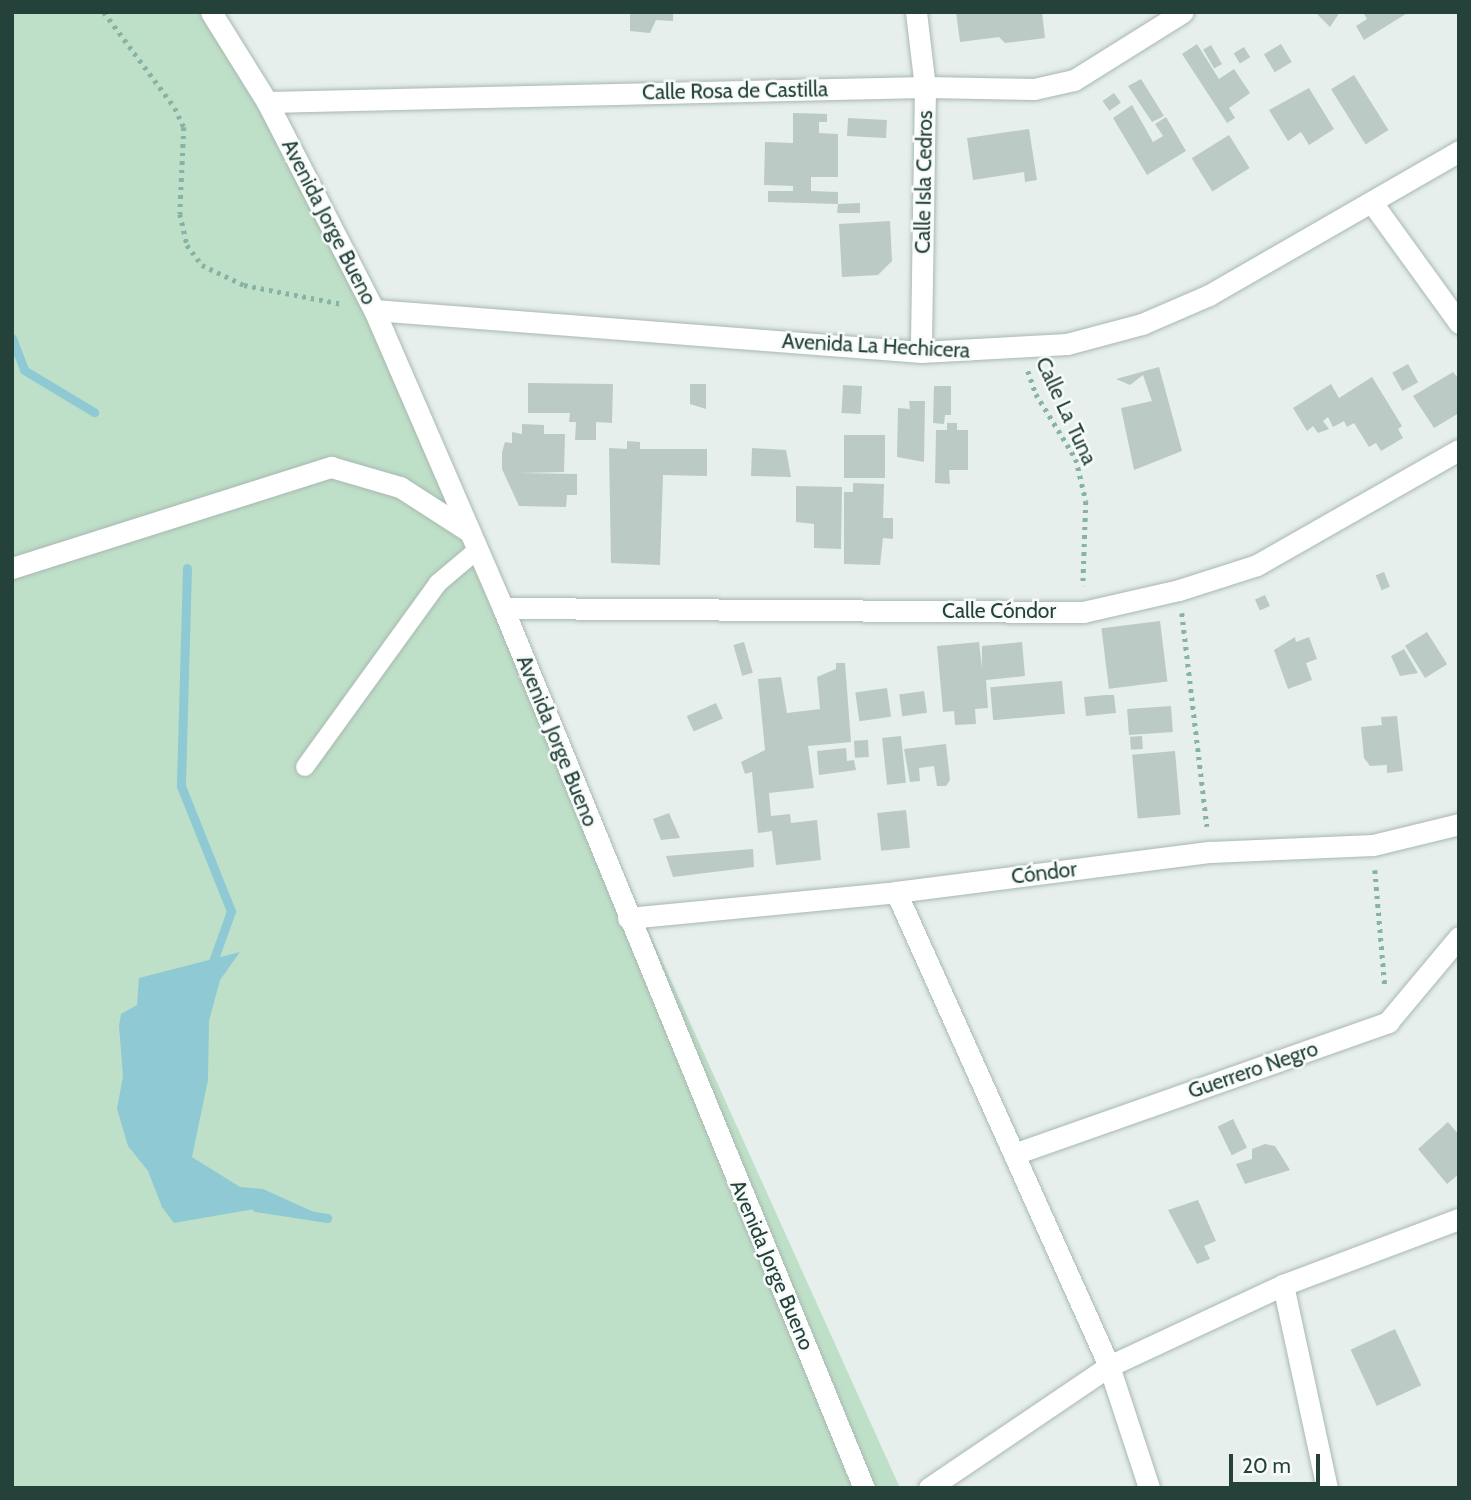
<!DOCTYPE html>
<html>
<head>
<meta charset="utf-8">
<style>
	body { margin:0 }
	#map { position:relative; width:1471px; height:1500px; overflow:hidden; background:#e6efeb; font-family:Cabin,sans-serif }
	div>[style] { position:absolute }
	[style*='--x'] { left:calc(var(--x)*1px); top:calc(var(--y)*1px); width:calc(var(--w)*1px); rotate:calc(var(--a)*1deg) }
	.green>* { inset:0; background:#bfe0c8 }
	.water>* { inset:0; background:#8ec9d4 }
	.stream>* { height:9px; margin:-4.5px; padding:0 4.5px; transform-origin:4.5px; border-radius:4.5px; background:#8ec9d4 }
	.building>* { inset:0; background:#bbcac4; transform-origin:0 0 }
	.path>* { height:4.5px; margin-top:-2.25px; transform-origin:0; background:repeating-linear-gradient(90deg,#86b3a5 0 3.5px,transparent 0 8.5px) }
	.roads { filter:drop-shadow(0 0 2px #a8b8b2) drop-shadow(0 0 2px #a8b8b2) }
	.service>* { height:18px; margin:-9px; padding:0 9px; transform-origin:9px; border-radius:9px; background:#fff }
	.minor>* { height:21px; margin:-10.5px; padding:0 10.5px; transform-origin:10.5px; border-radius:10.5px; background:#fff }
	.tertiary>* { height:21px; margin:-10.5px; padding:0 10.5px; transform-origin:10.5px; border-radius:10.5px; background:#fff }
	span { translate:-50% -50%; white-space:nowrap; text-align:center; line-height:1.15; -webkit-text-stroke:5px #f7fbf9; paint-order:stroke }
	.street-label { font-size:21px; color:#24423a }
	.frame { position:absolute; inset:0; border:14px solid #24423a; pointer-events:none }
	.scale { position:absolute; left:1229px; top:1454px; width:91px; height:32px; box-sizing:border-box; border:4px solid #24423a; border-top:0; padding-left:9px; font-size:21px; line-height:24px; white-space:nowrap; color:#24423a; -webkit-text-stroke:5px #f7fbf9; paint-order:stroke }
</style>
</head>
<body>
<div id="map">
	<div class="green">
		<div style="clip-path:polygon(12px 12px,211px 12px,267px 102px,503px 608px,900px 1488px,12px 1488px)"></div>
	</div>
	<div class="water">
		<div style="clip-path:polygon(240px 952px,220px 980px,209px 1021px,208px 1080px,192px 1157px,240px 1187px,263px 1189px,327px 1218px,261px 1208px,174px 1223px,162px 1207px,148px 1171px,128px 1146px,117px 1109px,123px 1076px,119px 1026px,121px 1014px,137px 1005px,139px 978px)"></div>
	</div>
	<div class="stream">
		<div style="--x:12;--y:338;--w:34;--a:69"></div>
		<div style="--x:24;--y:370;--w:82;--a:31"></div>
		<div style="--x:187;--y:568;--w:218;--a:91.6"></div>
		<div style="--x:181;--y:786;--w:135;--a:68.2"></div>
		<div style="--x:231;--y:911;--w:63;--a:109.6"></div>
		<div style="--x:256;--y:1207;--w:72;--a:8.8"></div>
	</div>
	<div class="building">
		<div style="clip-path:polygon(630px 12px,673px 12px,673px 21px,656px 20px,650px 33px,630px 31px)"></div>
		<div style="clip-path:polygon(956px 12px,1042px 12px,1045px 38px,1005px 43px,999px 37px,960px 42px)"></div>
		<div style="clip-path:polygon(1315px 12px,1340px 12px,1330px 27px)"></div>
		<div style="clip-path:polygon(1363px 12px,1409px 12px,1364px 40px,1356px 26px,1367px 19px)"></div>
		<div style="clip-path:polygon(1197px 44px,1219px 79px,1234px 69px,1250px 93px,1229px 108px,1235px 118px,1227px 123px,1182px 54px)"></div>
		<div style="left:1281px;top:44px;width:21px;height:20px;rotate:59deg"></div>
		<div style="left:1211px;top:45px;width:22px;height:9px;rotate:60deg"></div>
		<div style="left:1244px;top:47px;width:12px;height:12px;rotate:59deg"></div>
		<div style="left:1354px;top:75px;width:65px;height:27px;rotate:58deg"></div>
		<div style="clip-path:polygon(1141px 79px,1164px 116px,1152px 122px,1128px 86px)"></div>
		<div style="clip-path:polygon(1309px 88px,1334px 129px,1309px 145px,1301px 132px,1288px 141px,1269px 110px)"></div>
		<div style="left:1114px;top:93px;width:12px;height:14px;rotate:55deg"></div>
		<div style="clip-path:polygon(1132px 105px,1153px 142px,1163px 136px,1155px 124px,1166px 117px,1186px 151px,1147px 175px,1113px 118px)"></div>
		<div style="clip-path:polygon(793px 113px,827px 114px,827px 122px,819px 122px,819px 133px,838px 134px,838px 177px,811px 177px,811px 191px,838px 192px,838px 204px,768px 202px,768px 191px,793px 191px,793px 186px,764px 185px,765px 142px,793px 143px)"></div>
		<div style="left:848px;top:118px;width:39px;height:18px;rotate:3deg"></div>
		<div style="clip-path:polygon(1029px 129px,1037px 180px,1025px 182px,1024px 172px,973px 180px,967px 138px)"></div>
		<div style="left:1229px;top:135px;width:39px;height:44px;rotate:58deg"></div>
		<div style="clip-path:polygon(860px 203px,860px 213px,837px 213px,838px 204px)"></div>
		<div style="clip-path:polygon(890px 221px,892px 261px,878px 275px,842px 277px,839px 224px)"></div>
		<div style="left:1408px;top:364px;width:21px;height:18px;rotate:61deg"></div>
		<div style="clip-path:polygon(1159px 367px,1182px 451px,1134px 470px,1121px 408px,1152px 401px,1143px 375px,1130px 385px,1116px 379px)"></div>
		<div style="clip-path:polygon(1453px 372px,1459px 379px,1459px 413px,1434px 428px,1413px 396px)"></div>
		<div style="clip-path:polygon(1372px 377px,1402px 426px,1398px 429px,1403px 438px,1381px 451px,1376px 443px,1369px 447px,1354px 423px,1347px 427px,1344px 421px,1333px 427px,1328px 417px,1323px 421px,1329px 429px,1318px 433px,1313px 426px,1307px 431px,1293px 408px,1331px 384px,1339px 398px)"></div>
		<div style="clip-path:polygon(528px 383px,613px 384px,612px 423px,596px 422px,596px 440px,575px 440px,576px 422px,569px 422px,570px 413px,528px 413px)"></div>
		<div style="clip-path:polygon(690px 384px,706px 384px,706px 409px,690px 404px)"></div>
		<div style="left:843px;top:385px;width:19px;height:28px;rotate:3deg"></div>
		<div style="clip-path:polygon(934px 386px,951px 386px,951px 415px,945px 415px,944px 424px,933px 423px)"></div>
		<div style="clip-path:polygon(909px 401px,925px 401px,924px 462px,897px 457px,898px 408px,910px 409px)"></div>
		<div style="clip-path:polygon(947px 423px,957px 423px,957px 430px,968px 430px,968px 470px,949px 470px,950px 484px,935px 483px,936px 430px,947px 430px)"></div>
		<div style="clip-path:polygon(522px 424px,544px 425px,544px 434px,565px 434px,564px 472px,518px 473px,577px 474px,577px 495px,567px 495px,566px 507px,519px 506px,502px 469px,502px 452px,505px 442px,512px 443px,512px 432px,522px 434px)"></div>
		<div style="left:844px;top:435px;width:41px;height:43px"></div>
		<div style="clip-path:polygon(627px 441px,640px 442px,640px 449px,707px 449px,707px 476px,663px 475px,660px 565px,611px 563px,609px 448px,627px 449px)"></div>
		<div style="clip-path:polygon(752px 448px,786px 450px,791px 477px,751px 476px)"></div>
		<div style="clip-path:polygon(853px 483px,884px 484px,883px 518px,893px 518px,893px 539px,883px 538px,880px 565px,844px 564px,844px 492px,853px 492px)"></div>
		<div style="clip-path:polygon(796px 486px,842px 487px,841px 549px,814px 548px,814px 524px,796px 522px)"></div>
		<div style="left:1384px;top:572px;width:16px;height:9px;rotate:68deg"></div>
		<div style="left:1265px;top:595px;width:12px;height:11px;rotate:66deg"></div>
		<div style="left:1160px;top:621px;width:61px;height:59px;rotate:83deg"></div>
		<div style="left:1427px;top:632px;width:38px;height:26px;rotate:58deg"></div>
		<div style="clip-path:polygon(1295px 637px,1296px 642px,1309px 637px,1317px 659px,1306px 663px,1312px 680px,1288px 689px,1274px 650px)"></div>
		<div style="left:744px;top:642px;width:32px;height:11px;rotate:74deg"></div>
		<div style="clip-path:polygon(979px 642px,982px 668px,982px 646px,1022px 642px,1025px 676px,986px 680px,988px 708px,975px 709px,976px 724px,955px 725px,954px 711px,943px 712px,937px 646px)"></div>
		<div style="clip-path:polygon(1404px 649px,1418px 673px,1400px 676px,1391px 656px)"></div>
		<div style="clip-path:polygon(836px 663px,845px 663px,851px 742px,808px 746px,814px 788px,769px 793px,771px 816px,790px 814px,791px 823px,817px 820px,821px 860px,776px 865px,772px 831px,758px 833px,752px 772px,745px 774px,741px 762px,765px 750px,758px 679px,781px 677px,787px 713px,820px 709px,817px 677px,836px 669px)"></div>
		<div style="left:1062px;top:681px;width:33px;height:72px;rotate:85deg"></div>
		<div style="left:887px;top:688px;width:29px;height:32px;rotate:82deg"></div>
		<div style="left:924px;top:691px;width:22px;height:25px;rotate:82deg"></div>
		<div style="clip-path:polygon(1105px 695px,1114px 695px,1116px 713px,1086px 716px,1084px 697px)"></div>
		<div style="left:716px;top:703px;width:17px;height:32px;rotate:66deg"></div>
		<div style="left:1171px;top:706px;width:26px;height:44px;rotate:86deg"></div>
		<div style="clip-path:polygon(1397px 716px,1403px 771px,1387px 773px,1387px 765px,1370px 766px,1364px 758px,1361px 727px,1382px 725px,1381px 717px)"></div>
		<div style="left:901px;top:736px;width:47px;height:19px;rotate:84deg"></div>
		<div style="left:1142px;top:736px;width:13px;height:12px;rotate:86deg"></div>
		<div style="left:868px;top:740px;width:17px;height:14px;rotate:87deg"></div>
		<div style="clip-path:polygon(946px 744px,950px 780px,946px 786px,937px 786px,934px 766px,919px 768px,920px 781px,910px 782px,904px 749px)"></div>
		<div style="clip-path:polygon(846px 748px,847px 761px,854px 760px,856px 770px,819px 775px,817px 751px)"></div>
		<div style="left:1175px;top:751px;width:64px;height:43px;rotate:85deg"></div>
		<div style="left:906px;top:810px;width:38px;height:29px;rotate:84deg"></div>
		<div style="clip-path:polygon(669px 813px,680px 838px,661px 840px,653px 819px)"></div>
		<div style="clip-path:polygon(753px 849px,754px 867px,673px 877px,666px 856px)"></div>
		<div style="left:1233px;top:1119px;width:32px;height:17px;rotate:64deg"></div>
		<div style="clip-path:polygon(1448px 1122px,1459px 1135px,1459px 1174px,1447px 1184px,1418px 1149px)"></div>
		<div style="clip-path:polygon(1265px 1144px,1275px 1146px,1290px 1170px,1245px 1184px,1236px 1164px,1252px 1159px,1252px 1149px)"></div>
		<div style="clip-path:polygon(1198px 1200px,1216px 1241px,1204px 1246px,1210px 1259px,1197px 1264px,1168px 1210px)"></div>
		<div style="left:1395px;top:1329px;width:62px;height:49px;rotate:65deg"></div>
	</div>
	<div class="path">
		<div style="--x:104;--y:12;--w:119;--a:53.5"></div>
		<div style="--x:175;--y:108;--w:21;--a:65"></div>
		<div style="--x:184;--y:127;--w:87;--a:92.6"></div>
		<div style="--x:180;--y:214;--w:32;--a:77"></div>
		<div style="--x:187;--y:245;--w:25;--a:53"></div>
		<div style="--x:202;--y:265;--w:47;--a:25.5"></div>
		<div style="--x:244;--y:285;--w:100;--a:11"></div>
		<div style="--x:1028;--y:371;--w:24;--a:71"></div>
		<div style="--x:1036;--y:394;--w:76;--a:58.4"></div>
		<div style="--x:1076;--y:459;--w:43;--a:76.6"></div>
		<div style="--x:1086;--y:501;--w:85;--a:92"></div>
		<div style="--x:1182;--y:613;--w:215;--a:83.3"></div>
		<div style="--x:1375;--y:870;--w:116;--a:85.1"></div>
	</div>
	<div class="roads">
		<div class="service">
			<div style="--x:305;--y:767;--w:227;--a:-54.1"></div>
			<div style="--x:438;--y:583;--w:51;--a:-40.2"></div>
		</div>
		<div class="minor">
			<div style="--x:916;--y:12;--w:76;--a:83.2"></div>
			<div style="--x:925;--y:87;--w:265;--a:90.9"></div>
			<div style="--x:267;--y:102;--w:658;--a:-1.31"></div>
			<div style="--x:925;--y:87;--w:109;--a:1.1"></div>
			<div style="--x:1034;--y:89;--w:41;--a:-12.7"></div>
			<div style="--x:1074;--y:80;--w:128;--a:-32"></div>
			<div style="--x:1373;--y:204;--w:147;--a:54.1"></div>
			<div style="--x:503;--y:608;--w:580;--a:0.4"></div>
			<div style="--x:1083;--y:612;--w:98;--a:-12.9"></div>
			<div style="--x:1179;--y:590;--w:82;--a:-17.8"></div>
			<div style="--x:1257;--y:565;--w:232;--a:-29.7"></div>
			<div style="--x:896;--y:892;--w:520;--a:65.8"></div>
			<div style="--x:1109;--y:1366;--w:128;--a:71.8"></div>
			<div style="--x:628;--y:918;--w:269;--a:-5.5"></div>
			<div style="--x:896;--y:892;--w:317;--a:-7.3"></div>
			<div style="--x:1210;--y:852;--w:163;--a:-2.5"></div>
			<div style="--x:1373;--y:845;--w:89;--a:-13.7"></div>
			<div style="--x:1014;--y:1154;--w:397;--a:-19.4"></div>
			<div style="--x:1388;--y:1022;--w:111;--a:-50.1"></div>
			<div style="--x:1283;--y:1285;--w:208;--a:77.8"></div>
			<div style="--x:929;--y:1488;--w:217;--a:-34.1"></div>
			<div style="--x:1109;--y:1366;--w:192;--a:-25"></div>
			<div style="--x:1283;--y:1285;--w:188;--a:-20.6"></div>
		</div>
		<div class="tertiary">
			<div style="--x:211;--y:12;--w:106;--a:58.1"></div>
			<div style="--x:267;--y:102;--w:234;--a:62.8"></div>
			<div style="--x:374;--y:310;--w:325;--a:66.6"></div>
			<div style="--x:503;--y:608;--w:951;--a:67.7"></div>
			<div style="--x:374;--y:310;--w:549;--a:4.39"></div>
			<div style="--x:921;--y:352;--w:146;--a:-3.1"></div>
			<div style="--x:1067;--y:344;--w:78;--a:-14.9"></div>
			<div style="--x:1142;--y:324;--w:73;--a:-23.4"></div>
			<div style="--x:1209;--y:295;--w:289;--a:-29.9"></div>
			<div style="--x:12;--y:568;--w:335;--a:-17.6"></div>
			<div style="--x:331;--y:467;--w:72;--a:16.2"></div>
			<div style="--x:400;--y:487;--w:83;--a:32.7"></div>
		</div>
	</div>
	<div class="street-label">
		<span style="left:735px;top:91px;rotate:-1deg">Calle Rosa de Castilla</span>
		<span style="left:924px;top:182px;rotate:-89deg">Calle Isla Cedros</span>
		<span style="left:329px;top:222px;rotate:63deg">Avenida Jorge Bueno</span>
		<span style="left:876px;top:346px;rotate:3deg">Avenida La Hechicera</span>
		<span style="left:1066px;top:411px;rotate:65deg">Calle La Tuna</span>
		<span style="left:999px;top:611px">Calle Cóndor</span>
		<span style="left:557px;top:741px;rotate:68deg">Avenida Jorge Bueno</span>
		<span style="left:1044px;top:873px;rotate:-7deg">Cóndor</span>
		<span style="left:1253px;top:1070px;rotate:-19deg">Guerrero Negro</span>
		<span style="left:772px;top:1265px;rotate:67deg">Avenida Jorge Bueno</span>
	</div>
	<div class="frame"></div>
	<div class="scale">20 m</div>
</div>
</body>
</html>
